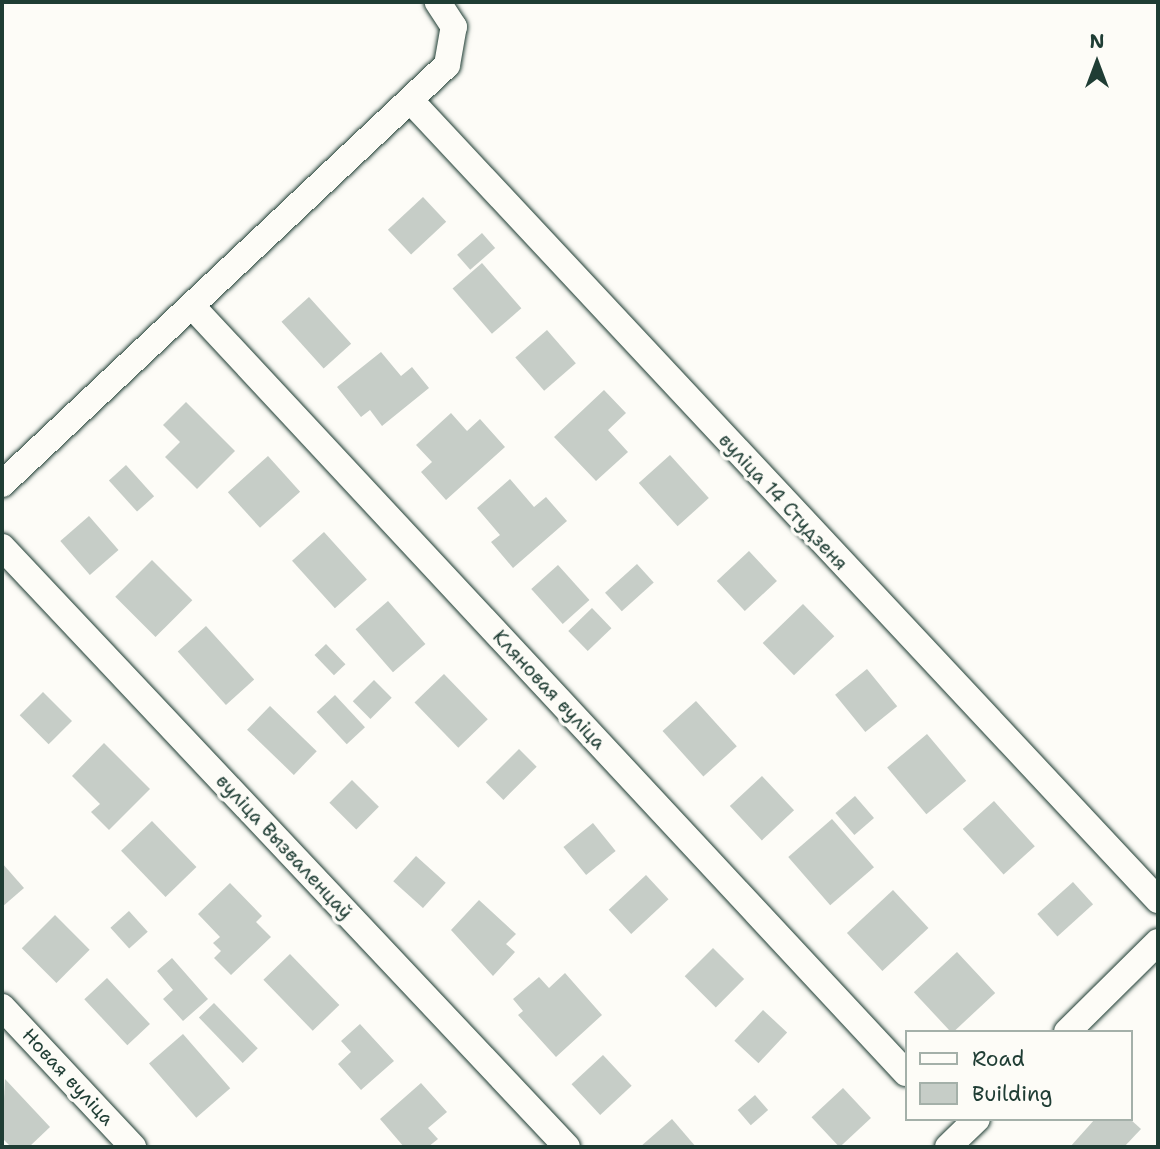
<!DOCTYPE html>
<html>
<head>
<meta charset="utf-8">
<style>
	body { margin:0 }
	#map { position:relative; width:1160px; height:1149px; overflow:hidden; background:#fdfcf7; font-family:"Shantell Sans",sans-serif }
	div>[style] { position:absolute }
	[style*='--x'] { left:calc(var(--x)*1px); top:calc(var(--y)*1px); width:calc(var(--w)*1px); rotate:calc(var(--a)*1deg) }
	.building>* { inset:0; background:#c6cdc7; transform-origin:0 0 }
	.roads { filter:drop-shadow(0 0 2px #1f3d34) drop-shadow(0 0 2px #1f3d34) }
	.minor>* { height:26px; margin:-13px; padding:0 13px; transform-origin:13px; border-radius:13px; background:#fdfcf7 }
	span { translate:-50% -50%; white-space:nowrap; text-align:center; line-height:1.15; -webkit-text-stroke:7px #fdfcf7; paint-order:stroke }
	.street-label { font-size:19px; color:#1f3d34 }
	.frame { position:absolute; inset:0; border:4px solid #1f3d34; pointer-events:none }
	.legend { position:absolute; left:905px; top:1030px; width:228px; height:91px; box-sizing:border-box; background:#fdfcf7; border:2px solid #a4b0a9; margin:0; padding:9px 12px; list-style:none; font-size:21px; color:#1f3d34 }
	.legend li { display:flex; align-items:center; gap:14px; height:35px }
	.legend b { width:35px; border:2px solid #a4b0a9 }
	.north { position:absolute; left:1062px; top:28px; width:70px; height:70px; -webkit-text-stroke:5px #fdfcf7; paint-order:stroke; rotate:0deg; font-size:19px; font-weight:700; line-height:28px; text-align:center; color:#1f3d34 }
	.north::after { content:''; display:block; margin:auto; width:24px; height:32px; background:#1f3d34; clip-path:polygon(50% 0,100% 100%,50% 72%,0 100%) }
</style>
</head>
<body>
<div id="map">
	<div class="building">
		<div style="left:423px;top:197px;width:34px;height:48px;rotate:47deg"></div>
		<div style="left:482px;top:233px;width:20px;height:33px;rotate:49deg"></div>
		<div style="left:482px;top:263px;width:60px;height:39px;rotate:49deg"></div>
		<div style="left:309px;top:297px;width:63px;height:37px;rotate:48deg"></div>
		<div style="left:547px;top:330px;width:44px;height:42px;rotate:49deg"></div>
		<div style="clip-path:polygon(381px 352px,401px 376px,412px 367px,429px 388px,382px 426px,370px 410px,361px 417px,337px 387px)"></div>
		<div style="clip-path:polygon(604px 390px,626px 413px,608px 430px,628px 452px,596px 481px,554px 437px)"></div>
		<div style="clip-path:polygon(186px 402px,235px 451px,197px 489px,165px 457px,180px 442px,163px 425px)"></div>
		<div style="clip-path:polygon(451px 413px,467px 431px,480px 419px,505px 447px,446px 500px,421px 472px,432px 462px,416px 445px)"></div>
		<div style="left:670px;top:455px;width:58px;height:42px;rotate:48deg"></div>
		<div style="left:268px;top:456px;width:48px;height:54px;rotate:48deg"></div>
		<div style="left:126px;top:465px;width:42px;height:23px;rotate:48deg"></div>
		<div style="clip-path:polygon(510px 479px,534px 507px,546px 497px,567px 521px,513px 568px,491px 542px,500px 535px,477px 508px)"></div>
		<div style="left:89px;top:516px;width:45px;height:38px;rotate:49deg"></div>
		<div style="left:324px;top:532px;width:64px;height:43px;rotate:48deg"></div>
		<div style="left:749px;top:551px;width:41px;height:44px;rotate:47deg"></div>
		<div style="left:152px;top:560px;width:57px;height:52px;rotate:45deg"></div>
		<div style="left:637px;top:564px;width:25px;height:43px;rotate:48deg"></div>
		<div style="left:558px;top:565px;width:47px;height:36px;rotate:48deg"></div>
		<div style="left:388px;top:601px;width:57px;height:43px;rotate:49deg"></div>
		<div style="left:803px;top:604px;width:45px;height:56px;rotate:46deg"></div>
		<div style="left:592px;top:608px;width:28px;height:33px;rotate:46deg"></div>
		<div style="left:206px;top:626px;width:72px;height:38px;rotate:48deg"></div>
		<div style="left:326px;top:644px;width:28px;height:16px;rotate:46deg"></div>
		<div style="left:867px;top:669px;width:48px;height:41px;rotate:51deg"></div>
		<div style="left:444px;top:674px;width:63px;height:41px;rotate:46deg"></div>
		<div style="left:374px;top:680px;width:25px;height:30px;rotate:45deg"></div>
		<div style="left:43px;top:692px;width:41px;height:33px;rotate:45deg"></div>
		<div style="left:335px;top:695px;width:44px;height:25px;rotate:47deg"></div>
		<div style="left:696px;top:701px;width:61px;height:45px;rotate:48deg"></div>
		<div style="left:270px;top:706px;width:65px;height:33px;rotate:44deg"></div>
		<div style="left:927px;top:734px;width:61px;height:52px;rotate:50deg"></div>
		<div style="clip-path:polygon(104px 743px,150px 789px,109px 830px,91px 812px,100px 804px,72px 776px)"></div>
		<div style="left:519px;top:749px;width:25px;height:47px;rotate:45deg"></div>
		<div style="left:762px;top:776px;width:47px;height:44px;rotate:47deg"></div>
		<div style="left:352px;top:780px;width:38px;height:32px;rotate:45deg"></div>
		<div style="left:855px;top:796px;width:29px;height:26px;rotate:49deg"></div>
		<div style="left:994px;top:801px;width:61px;height:42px;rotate:48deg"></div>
		<div style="left:832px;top:819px;width:64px;height:58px;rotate:49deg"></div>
		<div style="left:152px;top:821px;width:64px;height:43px;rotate:46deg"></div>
		<div style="left:593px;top:823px;width:36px;height:38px;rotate:51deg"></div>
		<div style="left:416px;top:856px;width:40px;height:34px;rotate:42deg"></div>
		<div style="clip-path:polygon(2px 863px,24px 888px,2px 907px)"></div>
		<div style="left:646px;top:875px;width:33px;height:51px;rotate:47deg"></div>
		<div style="left:1073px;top:882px;width:30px;height:48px;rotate:48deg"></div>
		<div style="clip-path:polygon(230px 883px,262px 916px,256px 922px,271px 937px,231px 975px,214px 958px,221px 951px,213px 943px,220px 937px,198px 914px)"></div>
		<div style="left:893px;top:890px;width:52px;height:63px;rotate:47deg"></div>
		<div style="clip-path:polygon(479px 900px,516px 934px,506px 944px,515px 952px,493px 976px,451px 930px)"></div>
		<div style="left:129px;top:911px;width:28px;height:25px;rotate:48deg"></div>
		<div style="left:55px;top:915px;width:49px;height:47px;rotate:45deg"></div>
		<div style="left:713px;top:948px;width:44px;height:40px;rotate:45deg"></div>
		<div style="left:957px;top:952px;width:56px;height:59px;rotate:47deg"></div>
		<div style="left:290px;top:954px;width:71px;height:37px;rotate:46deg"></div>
		<div style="clip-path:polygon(172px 958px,208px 999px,183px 1021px,163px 999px,173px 990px,157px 971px)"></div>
		<div style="clip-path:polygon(565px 973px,602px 1015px,556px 1057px,518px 1015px,523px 1011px,513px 999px,539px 977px,549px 988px)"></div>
		<div style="left:107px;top:978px;width:63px;height:31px;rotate:47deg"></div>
		<div style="left:214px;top:1003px;width:63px;height:21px;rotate:46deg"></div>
		<div style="left:763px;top:1010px;width:33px;height:42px;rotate:43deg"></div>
		<div style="clip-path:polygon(360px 1024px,394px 1061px,361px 1090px,338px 1064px,351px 1052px,341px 1041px)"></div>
		<div style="left:183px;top:1034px;width:72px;height:45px;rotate:49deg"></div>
		<div style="left:603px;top:1055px;width:42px;height:43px;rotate:47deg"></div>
		<div style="clip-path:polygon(5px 1079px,50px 1127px,29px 1147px,11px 1147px,2px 1138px)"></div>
		<div style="clip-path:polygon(421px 1083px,447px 1112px,428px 1128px,438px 1139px,428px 1147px,404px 1147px,380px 1119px)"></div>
		<div style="left:843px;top:1088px;width:41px;height:43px;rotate:47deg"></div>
		<div style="left:755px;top:1095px;width:20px;height:23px;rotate:49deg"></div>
		<div style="clip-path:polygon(672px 1119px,696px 1147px,640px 1147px)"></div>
		<div style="clip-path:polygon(1095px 1119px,1130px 1119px,1141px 1129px,1124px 1147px,1070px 1147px)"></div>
	</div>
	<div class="roads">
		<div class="minor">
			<div style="--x:411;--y:101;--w:1094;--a:46.93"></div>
			<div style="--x:192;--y:306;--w:1048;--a:47.05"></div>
			<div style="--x:2;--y:484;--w:611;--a:-43.28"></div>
			<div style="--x:447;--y:65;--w:39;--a:-80"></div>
			<div style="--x:454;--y:27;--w:30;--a:-123"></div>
			<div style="--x:2;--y:547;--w:824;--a:46.72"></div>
			<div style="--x:2;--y:1007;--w:192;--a:46.9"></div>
			<div style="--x:1067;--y:1032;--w:128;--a:-44.7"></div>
			<div style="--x:948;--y:1147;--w:40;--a:-44"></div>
		</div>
	</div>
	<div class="street-label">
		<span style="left:783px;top:502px;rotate:47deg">вуліца 14 Студзеня</span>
		<span style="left:549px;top:690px;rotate:47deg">Кляновая вуліца</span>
		<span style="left:284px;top:847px;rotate:47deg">вуліца Вызваленцаў</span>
		<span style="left:68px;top:1077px;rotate:47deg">Новая вуліца</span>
	</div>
	<div class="frame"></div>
	<ul class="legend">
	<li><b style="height:9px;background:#fdfcf7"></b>Road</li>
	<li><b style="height:19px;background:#c6cdc7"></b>Building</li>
	</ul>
	<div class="north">N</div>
</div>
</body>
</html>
